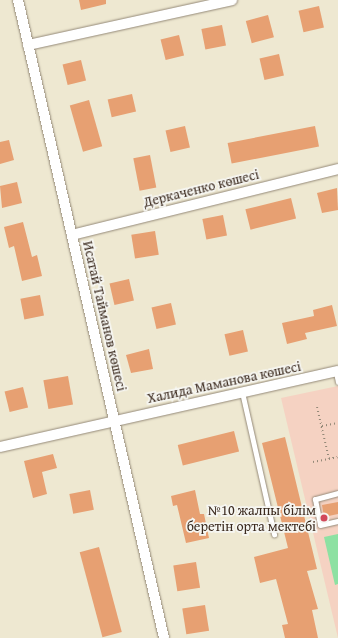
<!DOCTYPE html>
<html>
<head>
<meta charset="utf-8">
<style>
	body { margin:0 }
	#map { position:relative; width:338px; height:638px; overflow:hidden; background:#eee8d1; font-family:"Gentium Book Plus",serif }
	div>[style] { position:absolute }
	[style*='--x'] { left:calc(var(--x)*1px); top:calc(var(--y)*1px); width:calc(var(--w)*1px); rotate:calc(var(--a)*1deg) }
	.built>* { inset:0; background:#f5d2c2 }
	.green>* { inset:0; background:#8de1a2 }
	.building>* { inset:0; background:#e7a072; transform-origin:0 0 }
	.path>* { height:2px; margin-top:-1px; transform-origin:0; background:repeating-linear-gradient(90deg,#948978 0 1px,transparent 0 4px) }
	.roads { filter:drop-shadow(0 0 1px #948978) drop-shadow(0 0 1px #948978) }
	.lane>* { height:5px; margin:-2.5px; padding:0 2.5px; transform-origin:2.5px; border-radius:2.5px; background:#fff }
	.street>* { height:10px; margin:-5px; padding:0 5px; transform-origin:5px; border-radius:5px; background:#fff }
	.dots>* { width:11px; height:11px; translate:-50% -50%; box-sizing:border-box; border:2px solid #f6f6f2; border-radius:50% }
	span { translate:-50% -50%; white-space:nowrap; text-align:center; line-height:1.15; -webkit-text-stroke:3.5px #f6f6f2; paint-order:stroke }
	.street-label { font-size:14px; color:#3b2a1e }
	.poi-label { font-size:14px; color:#3b2a1e }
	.right { translate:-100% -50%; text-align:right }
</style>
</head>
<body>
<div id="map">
	<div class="built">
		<div style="clip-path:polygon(338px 386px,338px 638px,281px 398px)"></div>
	</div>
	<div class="green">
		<div style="clip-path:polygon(338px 534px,338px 584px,335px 585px,324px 537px)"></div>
	</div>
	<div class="building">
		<div style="clip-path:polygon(79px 0,106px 0,106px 4px,81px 10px)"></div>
		<div style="left:319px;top:6px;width:22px;height:21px;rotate:77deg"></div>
		<div style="left:268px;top:15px;width:23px;height:23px;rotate:75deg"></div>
		<div style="left:222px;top:25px;width:21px;height:21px;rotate:79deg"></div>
		<div style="left:179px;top:35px;width:21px;height:19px;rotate:76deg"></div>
		<div style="left:279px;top:54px;width:22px;height:20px;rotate:77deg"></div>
		<div style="left:81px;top:60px;width:21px;height:19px;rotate:76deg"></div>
		<div style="left:132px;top:94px;width:18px;height:25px;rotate:77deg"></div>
		<div style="left:89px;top:100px;width:48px;height:20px;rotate:74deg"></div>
		<div style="left:185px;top:126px;width:22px;height:20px;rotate:77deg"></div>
		<div style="left:315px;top:126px;width:21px;height:89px;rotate:79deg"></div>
		<div style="clip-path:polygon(9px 140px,14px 160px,0 164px,0 142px)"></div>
		<div style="left:150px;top:155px;width:33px;height:17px;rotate:79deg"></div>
		<div style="clip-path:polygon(17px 182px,22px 203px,2px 208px,0 186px)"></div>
		<div style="clip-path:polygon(337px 188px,338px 210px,322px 213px,317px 193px)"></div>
		<div style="left:291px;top:198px;width:21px;height:47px;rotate:76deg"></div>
		<div style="left:223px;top:215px;width:21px;height:21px;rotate:79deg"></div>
		<div style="clip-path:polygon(23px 222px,32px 257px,37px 255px,42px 276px,22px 281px,14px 246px,9px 248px,4px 227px)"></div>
		<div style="left:155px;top:231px;width:24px;height:24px;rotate:81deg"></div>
		<div style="left:129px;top:279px;width:22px;height:20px;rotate:77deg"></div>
		<div style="left:40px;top:295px;width:21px;height:20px;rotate:79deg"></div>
		<div style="left:171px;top:303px;width:22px;height:20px;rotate:77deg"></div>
		<div style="clip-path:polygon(332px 305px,337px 326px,305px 333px,307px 339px,287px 344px,282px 323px,314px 316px,313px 310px)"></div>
		<div style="left:243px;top:330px;width:22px;height:19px;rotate:77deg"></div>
		<div style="clip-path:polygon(149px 349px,153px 369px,131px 373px,126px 355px)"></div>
		<div style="left:68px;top:376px;width:29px;height:25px;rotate:80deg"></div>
		<div style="left:23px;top:387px;width:21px;height:19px;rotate:76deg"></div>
		<div style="left:234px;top:431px;width:21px;height:58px;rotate:76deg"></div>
		<div style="clip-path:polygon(285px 437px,317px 569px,307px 571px,318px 609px,312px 610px,318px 638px,285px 638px,282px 625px,288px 624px,276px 579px,260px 583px,254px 557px,288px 548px,262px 443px)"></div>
		<div style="clip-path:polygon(53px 454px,57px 468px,42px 472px,47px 494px,33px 498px,24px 461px)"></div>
		<div style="left:90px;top:490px;width:20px;height:21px;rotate:79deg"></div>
		<div style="clip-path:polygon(195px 490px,200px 514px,204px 514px,209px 538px,186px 543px,177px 505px,173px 506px,171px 496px)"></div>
		<div style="clip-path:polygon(338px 502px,338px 514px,324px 517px,322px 505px)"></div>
		<div style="left:99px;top:547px;width:88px;height:20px;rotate:75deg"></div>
		<div style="left:196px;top:562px;width:26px;height:23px;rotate:81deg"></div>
		<div style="left:205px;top:605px;width:26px;height:23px;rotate:81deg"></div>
	</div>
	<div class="path">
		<div style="--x:317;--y:407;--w:53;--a:77"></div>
		<div style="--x:322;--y:426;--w:16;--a:-11"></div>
		<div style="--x:313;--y:462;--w:25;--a:-11"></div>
	</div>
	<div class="roads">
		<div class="lane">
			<div style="--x:336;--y:372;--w:10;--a:79"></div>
			<div style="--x:242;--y:392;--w:146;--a:77.3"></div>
			<div style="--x:338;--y:493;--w:24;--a:165"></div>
			<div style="--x:315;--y:499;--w:26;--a:79"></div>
			<div style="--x:320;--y:525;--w:18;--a:-13"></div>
		</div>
		<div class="street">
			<div style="--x:18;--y:0;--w:654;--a:77.11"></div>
			<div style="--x:28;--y:45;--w:209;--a:-12.4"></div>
			<div style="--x:72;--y:235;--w:274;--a:-13.9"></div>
			<div style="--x:0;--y:447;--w:346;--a:-12.7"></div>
		</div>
	</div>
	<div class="dots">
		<div style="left:324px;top:518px;background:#d1495b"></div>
	</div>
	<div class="street-label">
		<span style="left:201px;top:188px;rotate:-14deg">Деркаченко көшесі</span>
		<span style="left:105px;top:316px;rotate:77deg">Исатай Тайманов көшесі</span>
		<span style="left:224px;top:382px;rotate:-12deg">Халида Маманова көшесі</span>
	</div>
	<div class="poi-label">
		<span class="right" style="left:316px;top:518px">№10 жалпы білім<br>беретін орта мектебі</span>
	</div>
</div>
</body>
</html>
